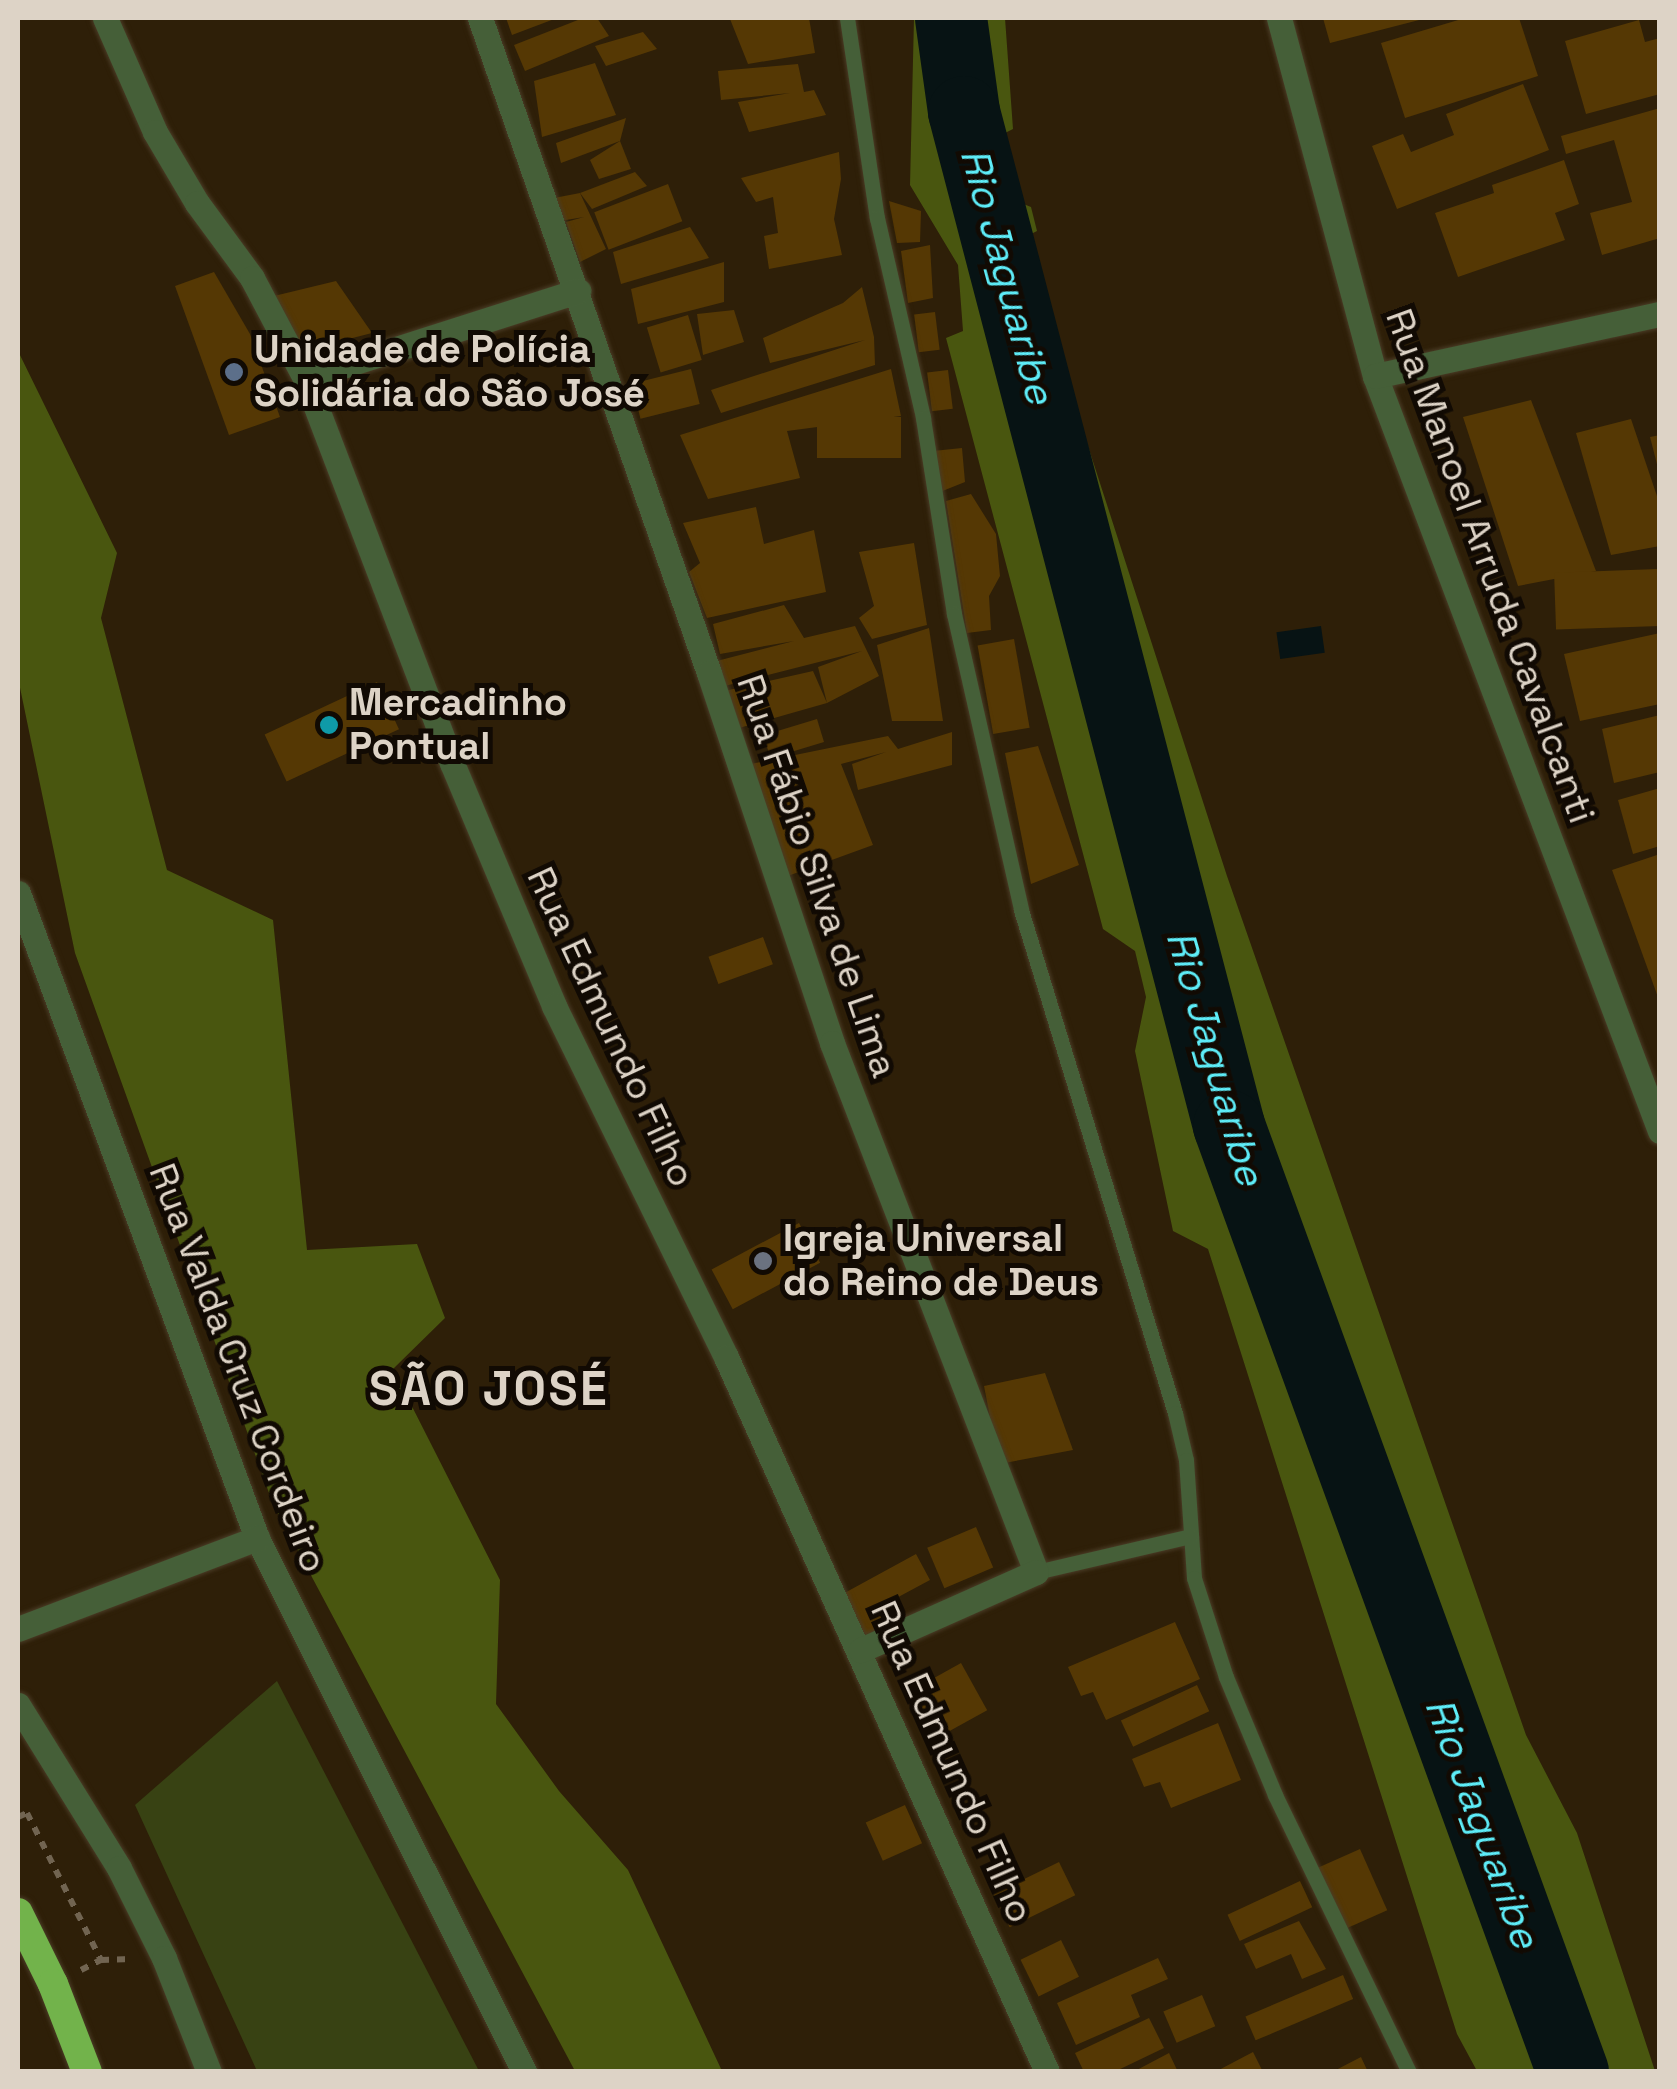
<!DOCTYPE html>
<html>
<head>
<meta charset="utf-8">
<style>
	body { margin:0 }
	#map { position:relative; width:1677px; height:2089px; overflow:hidden; background:#2e1f08; font-family:"Space Grotesk",sans-serif }
	div>[style] { position:absolute }
	[style*='--x'] { left:calc(var(--x)*1px); top:calc(var(--y)*1px); width:calc(var(--w)*1px); rotate:calc(var(--a)*1deg) }
	.green>* { inset:0; background:#384213 }
	.forest>* { inset:0; background:#49560f }
	.water>* { inset:0; background:#071314; transform-origin:0 0 }
	.river>* { height:72px; margin:-36px; padding:0 36px; transform-origin:36px; border-radius:36px; background:#071314 }
	.building>* { inset:0; background:#553804; transform-origin:0 0 }
	.path>* { height:6px; margin-top:-3px; transform-origin:0; background:repeating-linear-gradient(90deg,#716451 0 8px,transparent 0 16px) }
	.roads { filter:drop-shadow(0 0 2px #4a3c26) drop-shadow(0 0 2px #4a3c26) }
	.lane>* { height:15px; margin:-7.5px; padding:0 7.5px; transform-origin:7.5px; border-radius:7.5px; background:#455f38 }
	.street>* { height:25px; margin:-12.5px; padding:0 12.5px; transform-origin:12.5px; border-radius:12.5px; background:#455f38 }
	.highway>* { height:30px; margin:-15px; padding:0 15px; transform-origin:15px; border-radius:15px; background:#72b34b }
	.dots>* { width:28px; height:28px; translate:-50% -50%; box-sizing:border-box; border:5px solid #110a03; border-radius:50% }
	span { translate:-50% -50%; white-space:nowrap; text-align:center; line-height:1.15; -webkit-text-stroke:10px #110a03; paint-order:stroke }
	.poi-label { font-size:38px; color:#ddd3c6; font-weight:700 }
	.left { translate:0 -50%; text-align:left }
	.street-label { font-size:38px; color:#ddd3c6 }
	.water-label { font-size:40px; color:#5eedf8; font-style:italic }
	.district-label { font-size:48px; color:#ddd3c6; font-weight:700; letter-spacing:2.5px }
	.frame { position:absolute; inset:0; border:20px solid #ddd3c6; pointer-events:none }
</style>
</head>
<body>
<div id="map">
	<div class="green">
		<div style="clip-path:polygon(277px 1681px,479px 2071px,257px 2071px,135px 1805px)"></div>
	</div>
	<div class="forest">
		<div style="clip-path:polygon(914px 18px,1005px 18px,1013px 129px,995px 138px,998px 194px,1031px 207px,1037px 231px,1023px 238px,1034px 279px,1227px 876px,1526px 1735px,1577px 1833px,1655px 2071px,1477px 2071px,1457px 2034px,1208px 1249px,1173px 1231px,1135px 1051px,1146px 997px,1135px 951px,1103px 929px,946px 338px,963px 331px,958px 265px,910px 185px)"></div>
		<div style="clip-path:polygon(18px 351px,117px 553px,101px 618px,167px 870px,273px 920px,307px 1250px,417px 1244px,445px 1318px,393px 1369px,500px 1580px,496px 1704px,559px 1791px,628px 1870px,722px 2071px,575px 2071px,273px 1504px,75px 953px,18px 678px)"></div>
	</div>
	<div class="water">
		<div style="left:1321px;top:626px;width:27px;height:45px;rotate:82deg"></div>
	</div>
	<div class="river">
		<div style="--x:951;--y:18;--w:95;--a:82.1"></div>
		<div style="--x:964;--y:112;--w:1048;--a:75.35"></div>
		<div style="--x:1229;--y:1126;--w:1007;--a:70.02"></div>
	</div>
	<div class="building">
		<div style="clip-path:polygon(506px 18px,557px 18px,512px 35px)"></div>
		<div style="clip-path:polygon(583px 18px,597px 18px,609px 36px,525px 71px,514px 45px)"></div>
		<div style="clip-path:polygon(737px 18px,809px 18px,815px 53px,748px 64px,730px 19px)"></div>
		<div style="clip-path:polygon(1323px 18px,1423px 18px,1423px 19px,1330px 43px)"></div>
		<div style="clip-path:polygon(1465px 18px,1519px 18px,1538px 76px,1405px 118px,1381px 43px)"></div>
		<div style="clip-path:polygon(1639px 20px,1645px 42px,1660px 38px,1660px 94px,1586px 114px,1565px 41px)"></div>
		<div style="clip-path:polygon(643px 32px,657px 49px,606px 66px,595px 46px)"></div>
		<div style="clip-path:polygon(595px 63px,616px 115px,542px 137px,534px 81px)"></div>
		<div style="clip-path:polygon(798px 64px,804px 92px,814px 90px,826px 115px,749px 132px,738px 102px,790px 93px,721px 100px,718px 71px)"></div>
		<div style="clip-path:polygon(1523px 84px,1549px 150px,1397px 209px,1372px 146px,1403px 134px,1411px 152px,1454px 135px,1446px 114px)"></div>
		<div style="clip-path:polygon(1660px 108px,1660px 238px,1602px 255px,1590px 213px,1632px 202px,1614px 140px,1566px 154px,1561px 136px)"></div>
		<div style="clip-path:polygon(626px 118px,620px 141px,561px 163px,556px 143px)"></div>
		<div style="clip-path:polygon(620px 141px,631px 169px,599px 179px,590px 160px)"></div>
		<div style="clip-path:polygon(839px 152px,841px 179px,834px 219px,842px 255px,769px 269px,764px 236px,778px 233px,773px 197px,756px 202px,741px 178px)"></div>
		<div style="clip-path:polygon(1564px 160px,1579px 204px,1555px 213px,1565px 240px,1458px 277px,1435px 213px,1494px 193px,1492px 185px)"></div>
		<div style="clip-path:polygon(635px 172px,647px 186px,592px 209px,580px 193px)"></div>
		<div style="left:668px;top:184px;width:40px;height:79px;rotate:69deg"></div>
		<div style="clip-path:polygon(580px 193px,606px 249px,580px 262px,566px 222px,584px 217px,560px 221px,554px 198px)"></div>
		<div style="clip-path:polygon(889px 201px,921px 211px,920px 242px,897px 243px)"></div>
		<div style="clip-path:polygon(690px 227px,709px 258px,621px 284px,613px 252px)"></div>
		<div style="clip-path:polygon(930px 245px,933px 298px,908px 303px,901px 251px)"></div>
		<div style="clip-path:polygon(724px 262px,724px 302px,638px 324px,631px 289px)"></div>
		<div style="clip-path:polygon(214px 272px,250px 334px,280px 417px,229px 435px,175px 286px)"></div>
		<div style="clip-path:polygon(336px 281px,372px 333px,302px 351px,274px 296px)"></div>
		<div style="clip-path:polygon(862px 287px,874px 337px,875px 365px,721px 413px,711px 390px,865px 340px,770px 363px,763px 338px,843px 303px)"></div>
		<div style="clip-path:polygon(734px 310px,744px 342px,703px 355px,697px 314px)"></div>
		<div style="left:935px;top:312px;width:38px;height:21px;rotate:83deg"></div>
		<div style="left:688px;top:315px;width:47px;height:43px;rotate:73deg"></div>
		<div style="left:691px;top:369px;width:36px;height:61px;rotate:76deg"></div>
		<div style="clip-path:polygon(891px 369px,901px 416px,787px 431px,800px 478px,708px 499px,680px 435px)"></div>
		<div style="left:948px;top:370px;width:39px;height:21px;rotate:83deg"></div>
		<div style="clip-path:polygon(1531px 400px,1596px 571px,1518px 586px,1463px 417px)"></div>
		<div style="left:901px;top:417px;width:41px;height:84px;rotate:90deg"></div>
		<div style="clip-path:polygon(1631px 419px,1660px 505px,1660px 546px,1611px 555px,1576px 433px)"></div>
		<div style="clip-path:polygon(1660px 435px,1660px 468px,1658px 468px,1650px 437px)"></div>
		<div style="clip-path:polygon(962px 448px,965px 482px,940px 492px,933px 451px)"></div>
		<div style="clip-path:polygon(971px 494px,996px 534px,1000px 576px,989px 596px,991px 630px,967px 633px,946px 501px)"></div>
		<div style="clip-path:polygon(756px 507px,764px 544px,814px 530px,826px 592px,707px 618px,689px 572px,700px 563px,683px 523px)"></div>
		<div style="clip-path:polygon(914px 543px,927px 625px,872px 639px,859px 618px,874px 606px,859px 552px)"></div>
		<div style="left:1658px;top:569px;width:57px;height:104px;rotate:88deg"></div>
		<div style="clip-path:polygon(784px 605px,804px 638px,855px 626px,879px 676px,827px 703px,732px 730px,720px 692px,813px 671px,827px 703px,818px 667px,862px 651px,717px 688px,709px 663px,794px 641px,720px 654px,713px 624px)"></div>
		<div style="clip-path:polygon(929px 628px,943px 721px,892px 721px,877px 645px)"></div>
		<div style="clip-path:polygon(1660px 633px,1660px 704px,1580px 721px,1564px 654px)"></div>
		<div style="left:1014px;top:639px;width:90px;height:37px;rotate:80deg"></div>
		<div style="left:377px;top:682px;width:52px;height:124px;rotate:65deg"></div>
		<div style="clip-path:polygon(1660px 715px,1660px 772px,1614px 783px,1602px 729px)"></div>
		<div style="left:817px;top:719px;width:24px;height:56px;rotate:73deg"></div>
		<div style="clip-path:polygon(952px 732px,952px 765px,858px 790px,852px 764px,886px 752px,841px 764px,873px 845px,785px 877px,741px 766px,888px 736px,898px 749px)"></div>
		<div style="clip-path:polygon(1038px 746px,1079px 865px,1031px 884px,1005px 753px)"></div>
		<div style="clip-path:polygon(1660px 788px,1660px 846px,1633px 854px,1618px 800px)"></div>
		<div style="clip-path:polygon(1660px 854px,1660px 1000px,1659px 1000px,1612px 870px)"></div>
		<div style="left:763px;top:937px;width:29px;height:58px;rotate:70deg"></div>
		<div style="left:799px;top:1223px;width:45px;height:99px;rotate:62deg"></div>
		<div style="clip-path:polygon(1045px 1373px,1073px 1450px,999px 1464px,984px 1386px)"></div>
		<div style="left:976px;top:1527px;width:44px;height:53px;rotate:67deg"></div>
		<div style="clip-path:polygon(916px 1554px,930px 1580px,889px 1602px,900px 1620px,863px 1640px,839px 1596px)"></div>
		<div style="clip-path:polygon(1175px 1622px,1200px 1679px,1106px 1720px,1093px 1692px,1081px 1696px,1068px 1667px)"></div>
		<div style="left:961px;top:1663px;width:54px;height:57px;rotate:61deg"></div>
		<div style="left:1197px;top:1685px;width:29px;height:84px;rotate:65deg"></div>
		<div style="clip-path:polygon(1218px 1723px,1241px 1780px,1171px 1808px,1160px 1782px,1144px 1787px,1132px 1759px)"></div>
		<div style="left:905px;top:1805px;width:42px;height:43px;rotate:66deg"></div>
		<div style="left:1360px;top:1849px;width:67px;height:48px;rotate:66deg"></div>
		<div style="left:1059px;top:1862px;width:37px;height:73px;rotate:64deg"></div>
		<div style="left:1300px;top:1881px;width:29px;height:80px;rotate:65deg"></div>
		<div style="clip-path:polygon(1299px 1921px,1326px 1969px,1302px 1979px,1291px 1954px,1256px 1969px,1244px 1944px)"></div>
		<div style="left:1061px;top:1940px;width:41px;height:45px;rotate:64deg"></div>
		<div style="clip-path:polygon(1158px 1958px,1168px 1979px,1131px 1995px,1140px 2017px,1076px 2045px,1057px 2003px)"></div>
		<div style="left:1343px;top:1975px;width:26px;height:106px;rotate:67deg"></div>
		<div style="left:1202px;top:1995px;width:34px;height:42px;rotate:67deg"></div>
		<div style="clip-path:polygon(1149px 2018px,1164px 2048px,1114px 2072px,1084px 2072px,1075px 2053px)"></div>
		<div style="clip-path:polygon(1253px 2052px,1263px 2072px,1215px 2072px)"></div>
		<div style="clip-path:polygon(1169px 2053px,1178px 2072px,1133px 2072px)"></div>
		<div style="clip-path:polygon(1361px 2057px,1368px 2072px,1332px 2072px)"></div>
	</div>
	<div class="path">
		<div style="--x:18;--y:1817;--w:10;--a:-24"></div>
		<div style="--x:27;--y:1813;--w:165;--a:63.3"></div>
		<div style="--x:81;--y:1970;--w:22;--a:-27"></div>
		<div style="--x:101;--y:1960;--w:30;--a:-2"></div>
	</div>
	<div class="roads">
		<div class="lane">
			<div style="--x:847;--y:18;--w:202;--a:81.5"></div>
			<div style="--x:877;--y:218;--w:205;--a:77"></div>
			<div style="--x:923;--y:418;--w:198;--a:81"></div>
			<div style="--x:954;--y:614;--w:303;--a:77.2"></div>
			<div style="--x:1021;--y:910;--w:526;--a:72.98"></div>
			<div style="--x:1175;--y:1413;--w:48;--a:76.8"></div>
			<div style="--x:1186;--y:1460;--w:118;--a:86.1"></div>
			<div style="--x:1194;--y:1578;--w:104;--a:72.1"></div>
			<div style="--x:1226;--y:1677;--w:128;--a:67.4"></div>
			<div style="--x:1275;--y:1795;--w:308;--a:64.2"></div>
			<div style="--x:1036;--y:1572;--w:159;--a:-13.1"></div>
		</div>
		<div class="street">
			<div style="--x:105;--y:18;--w:124;--a:66.3"></div>
			<div style="--x:155;--y:132;--w:82;--a:59.4"></div>
			<div style="--x:197;--y:203;--w:93;--a:53.7"></div>
			<div style="--x:252;--y:278;--w:113;--a:62.1"></div>
			<div style="--x:305;--y:378;--w:412;--a:69.1"></div>
			<div style="--x:452;--y:763;--w:264;--a:67.2"></div>
			<div style="--x:554;--y:1006;--w:391;--a:63.9"></div>
			<div style="--x:726;--y:1357;--w:784;--a:65.82"></div>
			<div style="--x:480;--y:18;--w:694;--a:70.73"></div>
			<div style="--x:709;--y:673;--w:390;--a:71.6"></div>
			<div style="--x:832;--y:1043;--w:567;--a:68.91"></div>
			<div style="--x:1036;--y:1572;--w:192;--a:156"></div>
			<div style="--x:1279;--y:18;--w:371;--a:75"></div>
			<div style="--x:1375;--y:376;--w:807;--a:69.32"></div>
			<div style="--x:1375;--y:376;--w:292;--a:-12.3"></div>
			<div style="--x:305;--y:378;--w:287;--a:-17.7"></div>
			<div style="--x:18;--y:893;--w:688;--a:69.67"></div>
			<div style="--x:257;--y:1538;--w:597;--a:63.43"></div>
			<div style="--x:18;--y:1629;--w:256;--a:-20.8"></div>
			<div style="--x:18;--y:1705;--w:192;--a:58.2"></div>
			<div style="--x:119;--y:1868;--w:101;--a:63.4"></div>
			<div style="--x:164;--y:1958;--w:123;--a:68.5"></div>
		</div>
		<div class="highway">
			<div style="--x:18;--y:1913;--w:79;--a:63.8"></div>
			<div style="--x:53;--y:1984;--w:94;--a:68.9"></div>
		</div>
	</div>
	<div class="dots">
		<div style="left:234px;top:372px;background:#5c6f8a"></div>
		<div style="left:329px;top:725px;background:#0f9aa8"></div>
		<div style="left:763px;top:1261px;background:#6b7280"></div>
	</div>
	<div class="poi-label">
		<span class="left" style="left:254px;top:372px">Unidade de Polícia<br>Solidária do São José</span>
		<span class="left" style="left:349px;top:725px">Mercadinho<br>Pontual</span>
		<span class="left" style="left:783px;top:1261px">Igreja Universal<br>do Reino de Deus</span>
	</div>
	<div class="street-label">
		<span style="left:1490px;top:566px;rotate:70deg">Rua Manoel Arruda Cavalcanti</span>
		<span style="left:817px;top:876px;rotate:71deg">Rua Fábio Silva de Lima</span>
		<span style="left:611px;top:1027px;rotate:65deg">Rua Edmundo Filho</span>
		<span style="left:238px;top:1368px;rotate:69deg">Rua Valda Cruz Cordeiro</span>
		<span style="left:952px;top:1762px;rotate:66deg">Rua Edmundo Filho</span>
	</div>
	<div class="water-label">
		<span style="left:1007px;top:276px;rotate:75deg">Rio Jaguaribe</span>
		<span style="left:1215px;top:1058px;rotate:74deg">Rio Jaguaribe</span>
		<span style="left:1482px;top:1823px;rotate:70deg">Rio Jaguaribe</span>
	</div>
	<div class="district-label">
		<span style="left:489px;top:1389px">SÃO JOSÉ</span>
	</div>
	<div class="frame"></div>
</div>
</body>
</html>
